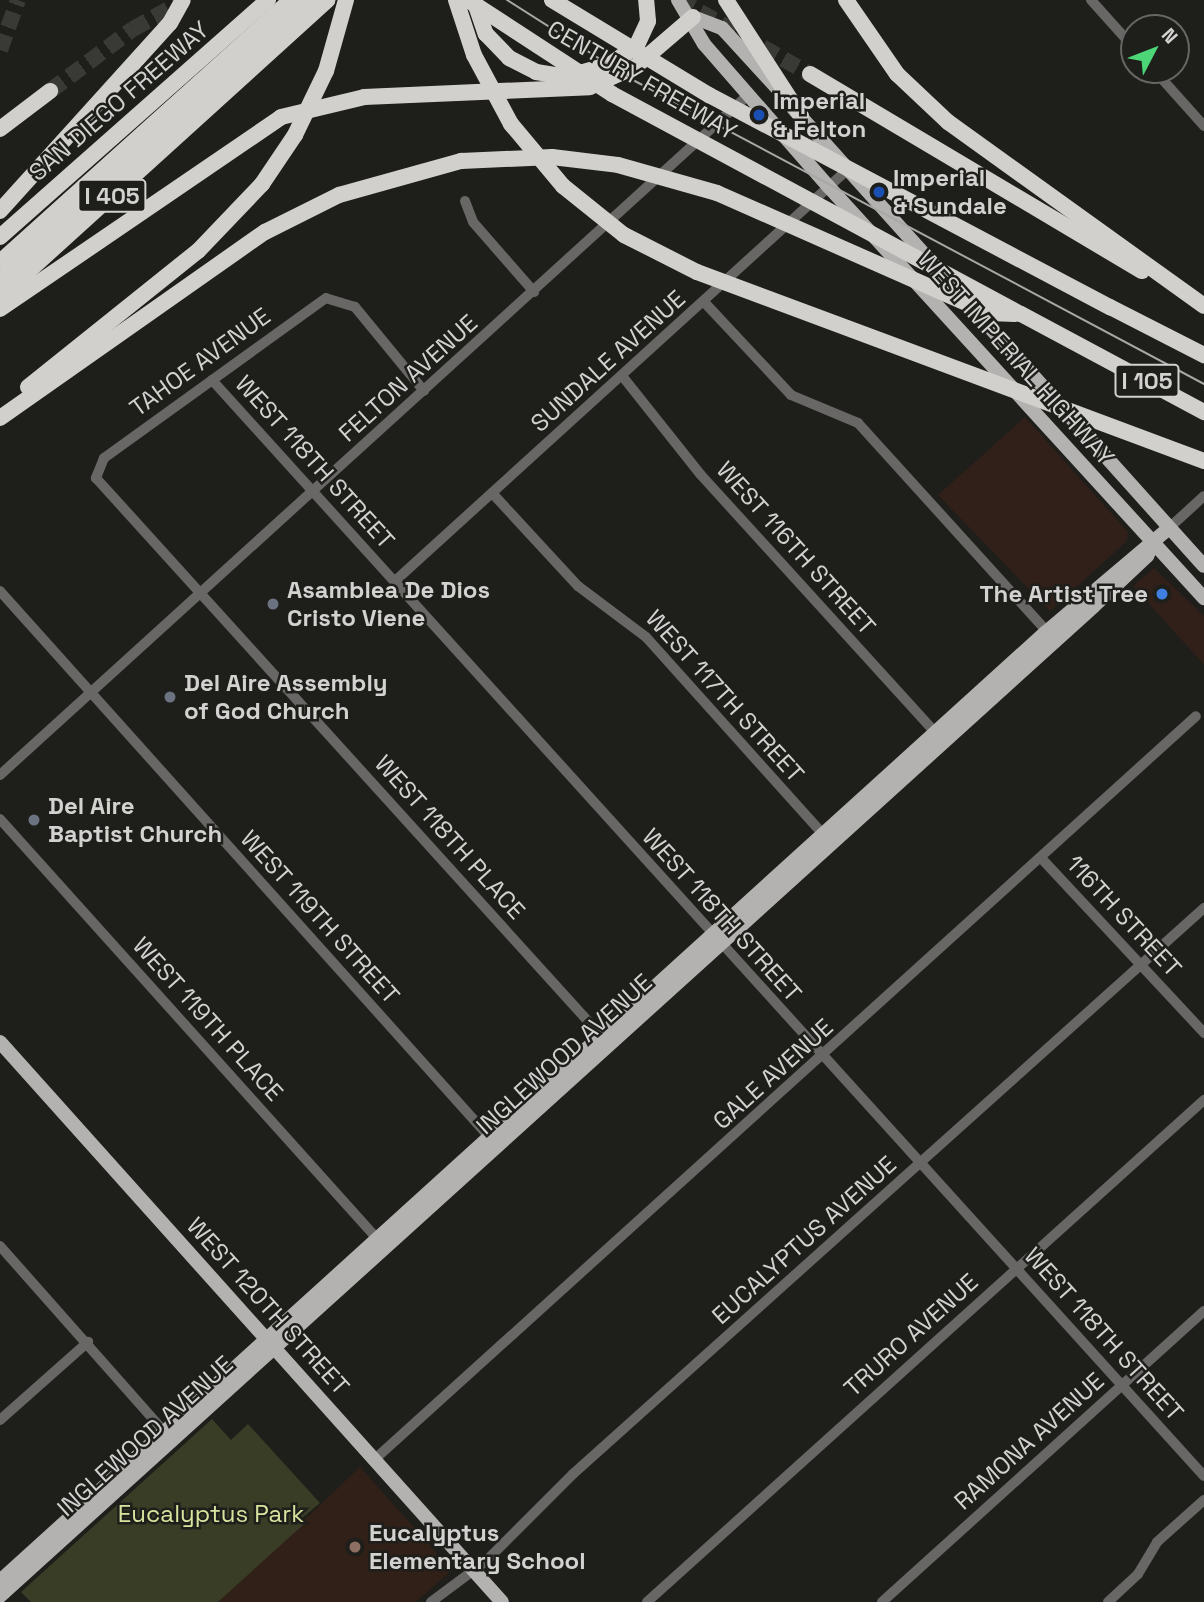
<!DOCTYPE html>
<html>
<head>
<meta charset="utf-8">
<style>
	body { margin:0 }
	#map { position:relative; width:1204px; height:1602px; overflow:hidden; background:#1e1e1b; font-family:"Space Grotesk",sans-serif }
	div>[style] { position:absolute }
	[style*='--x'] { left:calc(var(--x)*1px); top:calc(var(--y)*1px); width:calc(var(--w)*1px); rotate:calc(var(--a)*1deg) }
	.commercial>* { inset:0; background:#312019 }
	.education>* { inset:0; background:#312018 }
	.green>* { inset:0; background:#393d25 }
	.highway-tunnel>* { height:16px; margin-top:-8px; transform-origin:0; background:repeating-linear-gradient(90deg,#393936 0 16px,transparent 0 24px) }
	.minor>* { height:10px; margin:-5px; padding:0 5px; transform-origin:5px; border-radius:5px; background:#686766 }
	.major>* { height:14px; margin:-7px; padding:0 7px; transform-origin:7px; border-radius:7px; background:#b4b2b0 }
	.highway>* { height:16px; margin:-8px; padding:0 8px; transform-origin:8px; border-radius:8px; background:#d2d0cd }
	.tram>* { height:2px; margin:-1px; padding:0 1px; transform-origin:1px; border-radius:1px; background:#a8a7a6 }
	.highway-bridge>* { height:16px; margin:-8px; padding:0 8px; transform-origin:8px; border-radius:8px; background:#d2d0cd }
	.dots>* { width:19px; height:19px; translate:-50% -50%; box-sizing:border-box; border:4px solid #1e1e1b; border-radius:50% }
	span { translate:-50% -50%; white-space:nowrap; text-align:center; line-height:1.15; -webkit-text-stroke:5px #1e1e1b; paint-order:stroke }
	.shield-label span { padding:2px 5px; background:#1e1e1b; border:2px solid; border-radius:5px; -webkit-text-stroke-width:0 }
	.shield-label { font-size:23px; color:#d3d2d1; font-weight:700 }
	.street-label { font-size:24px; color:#d3d2d1 }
	.poi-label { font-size:24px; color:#d3d2d1; font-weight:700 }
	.left { translate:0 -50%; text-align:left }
	.right { translate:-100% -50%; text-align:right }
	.park-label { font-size:24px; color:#d8e39e }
	.north { position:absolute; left:1120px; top:14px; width:70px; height:70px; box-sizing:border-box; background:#1e1e1b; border:2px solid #666664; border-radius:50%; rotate:48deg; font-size:19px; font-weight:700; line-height:28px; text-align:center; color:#d3d2d1 }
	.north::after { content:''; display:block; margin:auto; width:24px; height:32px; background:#4cd677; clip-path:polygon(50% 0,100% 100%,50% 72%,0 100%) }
</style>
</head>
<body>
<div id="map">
	<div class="commercial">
		<div style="clip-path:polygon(1025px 417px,1128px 532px,1127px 541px,1050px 611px,938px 495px)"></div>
		<div style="clip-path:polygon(1154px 568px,1204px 616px,1204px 665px,1133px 586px)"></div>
	</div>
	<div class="education">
		<div style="clip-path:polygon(360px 1467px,452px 1570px,416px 1602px,218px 1602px)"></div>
	</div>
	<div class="green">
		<div style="clip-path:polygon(212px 1419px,231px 1440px,248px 1424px,320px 1503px,301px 1519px,304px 1524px,218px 1602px,31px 1602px,21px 1592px)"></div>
	</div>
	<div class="highway-tunnel">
		<div style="--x:679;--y:0;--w:150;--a:29.5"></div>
		<div style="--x:0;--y:50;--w:53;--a:-70.2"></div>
		<div style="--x:50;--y:91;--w:104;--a:-36.8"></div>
		<div style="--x:133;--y:29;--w:60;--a:-29.1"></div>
	</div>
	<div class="minor">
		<div style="--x:1091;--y:0;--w:64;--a:48.1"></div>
		<div style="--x:1154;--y:70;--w:75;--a:48.2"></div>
		<div style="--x:465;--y:201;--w:22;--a:69"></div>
		<div style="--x:473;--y:222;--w:93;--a:48.9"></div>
		<div style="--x:705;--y:303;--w:126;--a:46.9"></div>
		<div style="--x:791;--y:395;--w:73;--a:22.7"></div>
		<div style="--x:858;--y:423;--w:287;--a:47.8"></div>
		<div style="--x:623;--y:377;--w:125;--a:51.5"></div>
		<div style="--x:701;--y:475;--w:354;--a:47.7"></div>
		<div style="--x:212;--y:380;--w:1478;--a:47.85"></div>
		<div style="--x:424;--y:391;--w:109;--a:-129.4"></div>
		<div style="--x:355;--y:307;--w:30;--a:-163"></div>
		<div style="--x:326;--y:298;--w:274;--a:144.2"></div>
		<div style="--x:104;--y:458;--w:22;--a:112"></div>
		<div style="--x:96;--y:478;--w:758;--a:47.83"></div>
		<div style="--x:493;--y:494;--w:125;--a:47.3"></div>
		<div style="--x:578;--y:586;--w:85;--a:36.9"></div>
		<div style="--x:646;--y:637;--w:271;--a:48.1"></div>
		<div style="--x:1169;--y:528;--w:47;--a:-42.4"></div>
		<div style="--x:395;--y:581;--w:611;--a:-42.28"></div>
		<div style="--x:0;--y:591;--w:739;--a:48.13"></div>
		<div style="--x:0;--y:775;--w:1011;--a:-42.27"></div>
		<div style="--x:0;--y:819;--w:570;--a:48.06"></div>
		<div style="--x:1042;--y:859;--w:238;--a:47"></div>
		<div style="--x:0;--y:1246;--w:255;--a:48.5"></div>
		<div style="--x:0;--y:1420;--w:118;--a:-41.6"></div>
		<div style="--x:375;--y:1459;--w:1107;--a:-42.14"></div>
		<div style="--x:431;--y:1602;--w:69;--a:-36.7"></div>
		<div style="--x:486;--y:1561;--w:123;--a:-45"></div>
		<div style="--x:573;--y:1474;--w:848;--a:-41.89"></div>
		<div style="--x:647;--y:1602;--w:750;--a:-42.03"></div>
		<div style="--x:882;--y:1602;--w:434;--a:-42.1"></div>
		<div style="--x:1108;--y:1602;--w:41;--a:-43"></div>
		<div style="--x:1138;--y:1574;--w:37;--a:-59"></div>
		<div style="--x:1157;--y:1542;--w:63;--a:-41.8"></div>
	</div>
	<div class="major">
		<div style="--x:678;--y:0;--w:51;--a:59.4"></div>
		<div style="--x:704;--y:44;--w:189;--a:48.9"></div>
		<div style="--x:828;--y:186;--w:558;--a:47.62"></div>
		<div style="--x:693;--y:17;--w:31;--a:21"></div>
		<div style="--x:722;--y:28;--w:80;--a:47.5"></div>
		<div style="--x:793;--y:108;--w:615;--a:48.1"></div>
		<div style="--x:0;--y:1042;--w:752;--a:48.13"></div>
		<div style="--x:0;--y:1581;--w:1412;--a:-42.22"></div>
		<div style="--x:1046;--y:632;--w:161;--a:-40.2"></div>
		<div style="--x:0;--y:1596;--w:1475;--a:-42.14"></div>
		<div style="--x:1094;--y:606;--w:73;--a:-43.3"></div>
		<div style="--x:1147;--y:556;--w:16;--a:-63"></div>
	</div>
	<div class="highway">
		<div style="--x:474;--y:0;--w:36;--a:71"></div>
		<div style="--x:486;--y:34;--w:33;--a:46"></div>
		<div style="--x:509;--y:58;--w:30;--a:27"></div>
		<div style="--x:536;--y:72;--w:30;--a:9"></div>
		<div style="--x:566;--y:77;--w:47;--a:-16.1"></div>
		<div style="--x:611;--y:64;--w:32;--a:-36"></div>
		<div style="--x:637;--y:45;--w:26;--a:-65"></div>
		<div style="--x:648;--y:21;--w:21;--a:-95"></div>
		<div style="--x:726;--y:0;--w:138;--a:57.1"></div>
		<div style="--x:846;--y:0;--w:90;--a:55.4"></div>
		<div style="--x:897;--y:74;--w:70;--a:43.3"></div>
		<div style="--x:948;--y:122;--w:315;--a:35.7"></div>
		<div style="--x:810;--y:74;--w:386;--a:30.7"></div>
		<div style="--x:0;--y:129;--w:63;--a:-37.2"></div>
		<div style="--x:0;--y:211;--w:253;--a:-47.9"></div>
		<div style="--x:170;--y:23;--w:26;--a:-61"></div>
		<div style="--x:0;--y:237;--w:358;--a:-41.5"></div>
		<div style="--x:0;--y:262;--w:392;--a:-42"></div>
		<div style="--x:0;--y:281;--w:418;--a:-42.3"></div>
		<div style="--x:0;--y:297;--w:442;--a:-42.2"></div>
		<div style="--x:1110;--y:307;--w:106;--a:27.1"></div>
		<div style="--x:0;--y:309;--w:340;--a:-34.3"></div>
		<div style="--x:281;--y:117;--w:85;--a:-13.5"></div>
		<div style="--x:364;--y:97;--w:226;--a:-2.5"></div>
		<div style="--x:590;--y:87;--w:51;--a:-24.5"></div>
		<div style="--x:636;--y:66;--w:75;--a:-40.7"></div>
		<div style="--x:1021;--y:314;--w:208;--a:28.2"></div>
		<div style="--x:28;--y:387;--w:218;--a:-38.7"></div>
		<div style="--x:0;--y:418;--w:324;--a:-35.1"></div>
		<div style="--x:265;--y:232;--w:83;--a:-26.6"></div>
		<div style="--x:339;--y:195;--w:127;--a:-15.6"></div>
		<div style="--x:461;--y:161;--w:91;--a:-2.5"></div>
		<div style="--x:552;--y:157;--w:66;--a:6.9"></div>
	</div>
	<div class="tram">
		<div style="--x:507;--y:0;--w:149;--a:32.4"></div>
		<div style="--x:633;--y:80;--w:647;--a:28.03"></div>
	</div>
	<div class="highway-bridge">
		<div style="--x:456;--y:0;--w:58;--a:71.9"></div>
		<div style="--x:474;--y:55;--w:78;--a:61.8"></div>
		<div style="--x:511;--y:124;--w:81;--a:50"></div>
		<div style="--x:563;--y:186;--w:78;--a:38.8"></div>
		<div style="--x:624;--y:235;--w:82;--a:26.9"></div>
		<div style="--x:697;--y:272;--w:541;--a:20.44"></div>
		<div style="--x:468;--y:0;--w:172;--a:33.1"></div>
		<div style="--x:612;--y:94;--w:464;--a:28.3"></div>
		<div style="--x:552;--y:0;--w:184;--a:31.2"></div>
		<div style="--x:709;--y:95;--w:454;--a:27.9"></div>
		<div style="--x:618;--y:165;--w:103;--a:15.8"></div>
		<div style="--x:717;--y:193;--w:297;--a:23.8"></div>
		<div style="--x:989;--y:313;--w:26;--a:2"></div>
		<div style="--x:198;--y:251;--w:93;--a:-46.3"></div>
		<div style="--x:262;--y:184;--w:59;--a:-56"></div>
		<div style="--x:295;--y:135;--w:71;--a:-64.2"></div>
		<div style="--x:326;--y:71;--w:74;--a:-74.3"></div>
	</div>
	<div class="dots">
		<div style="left:759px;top:115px;background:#1a4fb4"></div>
		<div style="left:879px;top:192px;background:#1a4fb4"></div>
		<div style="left:1162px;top:594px;background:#3f7fe0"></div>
		<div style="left:273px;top:604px;background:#6b7280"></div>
		<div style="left:170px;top:697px;background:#6b7280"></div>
		<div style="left:34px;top:820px;background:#6b7280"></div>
		<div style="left:355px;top:1547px;background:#8d6e63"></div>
	</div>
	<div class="shield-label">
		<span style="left:112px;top:196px">I 405</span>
		<span style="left:1147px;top:381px">I 105</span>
	</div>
	<div class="street-label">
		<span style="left:642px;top:80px;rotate:30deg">CENTURY FREEWAY</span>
		<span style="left:119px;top:101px;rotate:-41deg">SAN DIEGO FREEWAY</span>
		<span style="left:1016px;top:358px;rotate:48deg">WEST IMPERIAL HIGHWAY</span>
		<span style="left:608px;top:361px;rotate:-42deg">SUNDALE AVENUE</span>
		<span style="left:200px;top:362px;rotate:-36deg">TAHOE AVENUE</span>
		<span style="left:408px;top:378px;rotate:-42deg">FELTON AVENUE</span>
		<span style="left:315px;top:462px;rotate:48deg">WEST 118TH STREET</span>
		<span style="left:796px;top:548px;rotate:48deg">WEST 116TH STREET</span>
		<span style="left:725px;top:696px;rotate:48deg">WEST 117TH STREET</span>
		<span style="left:450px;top:837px;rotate:48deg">WEST 118TH PLACE</span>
		<span style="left:722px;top:915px;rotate:48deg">WEST 118TH STREET</span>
		<span style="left:1124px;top:916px;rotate:47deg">116TH STREET</span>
		<span style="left:320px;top:917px;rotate:48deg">WEST 119TH STREET</span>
		<span style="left:208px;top:1019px;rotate:48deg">WEST 119TH PLACE</span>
		<span style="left:564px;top:1054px;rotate:-42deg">INGLEWOOD AVENUE</span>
		<span style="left:773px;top:1074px;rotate:-42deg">GALE AVENUE</span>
		<span style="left:804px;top:1240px;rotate:-42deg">EUCALYPTUS AVENUE</span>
		<span style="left:268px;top:1306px;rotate:48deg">WEST 120TH STREET</span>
		<span style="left:1104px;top:1334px;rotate:48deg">WEST 118TH STREET</span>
		<span style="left:911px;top:1335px;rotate:-42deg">TRURO AVENUE</span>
		<span style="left:145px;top:1436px;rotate:-42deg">INGLEWOOD AVENUE</span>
		<span style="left:1029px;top:1441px;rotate:-42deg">RAMONA AVENUE</span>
	</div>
	<div class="poi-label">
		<span class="left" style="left:773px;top:115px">Imperial<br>&amp; Felton</span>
		<span class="left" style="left:893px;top:192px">Imperial<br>&amp; Sundale</span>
		<span class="left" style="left:287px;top:604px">Asamblea De Dios<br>Cristo Viene</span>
		<span class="right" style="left:1148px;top:594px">The Artist Tree</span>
		<span class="left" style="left:184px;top:697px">Del Aire Assembly<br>of God Church</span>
		<span class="left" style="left:48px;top:820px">Del Aire<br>Baptist Church</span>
		<span class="left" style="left:369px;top:1547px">Eucalyptus<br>Elementary School</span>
	</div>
	<div class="park-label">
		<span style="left:211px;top:1514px">Eucalyptus Park</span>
	</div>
	<div class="north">N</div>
</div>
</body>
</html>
